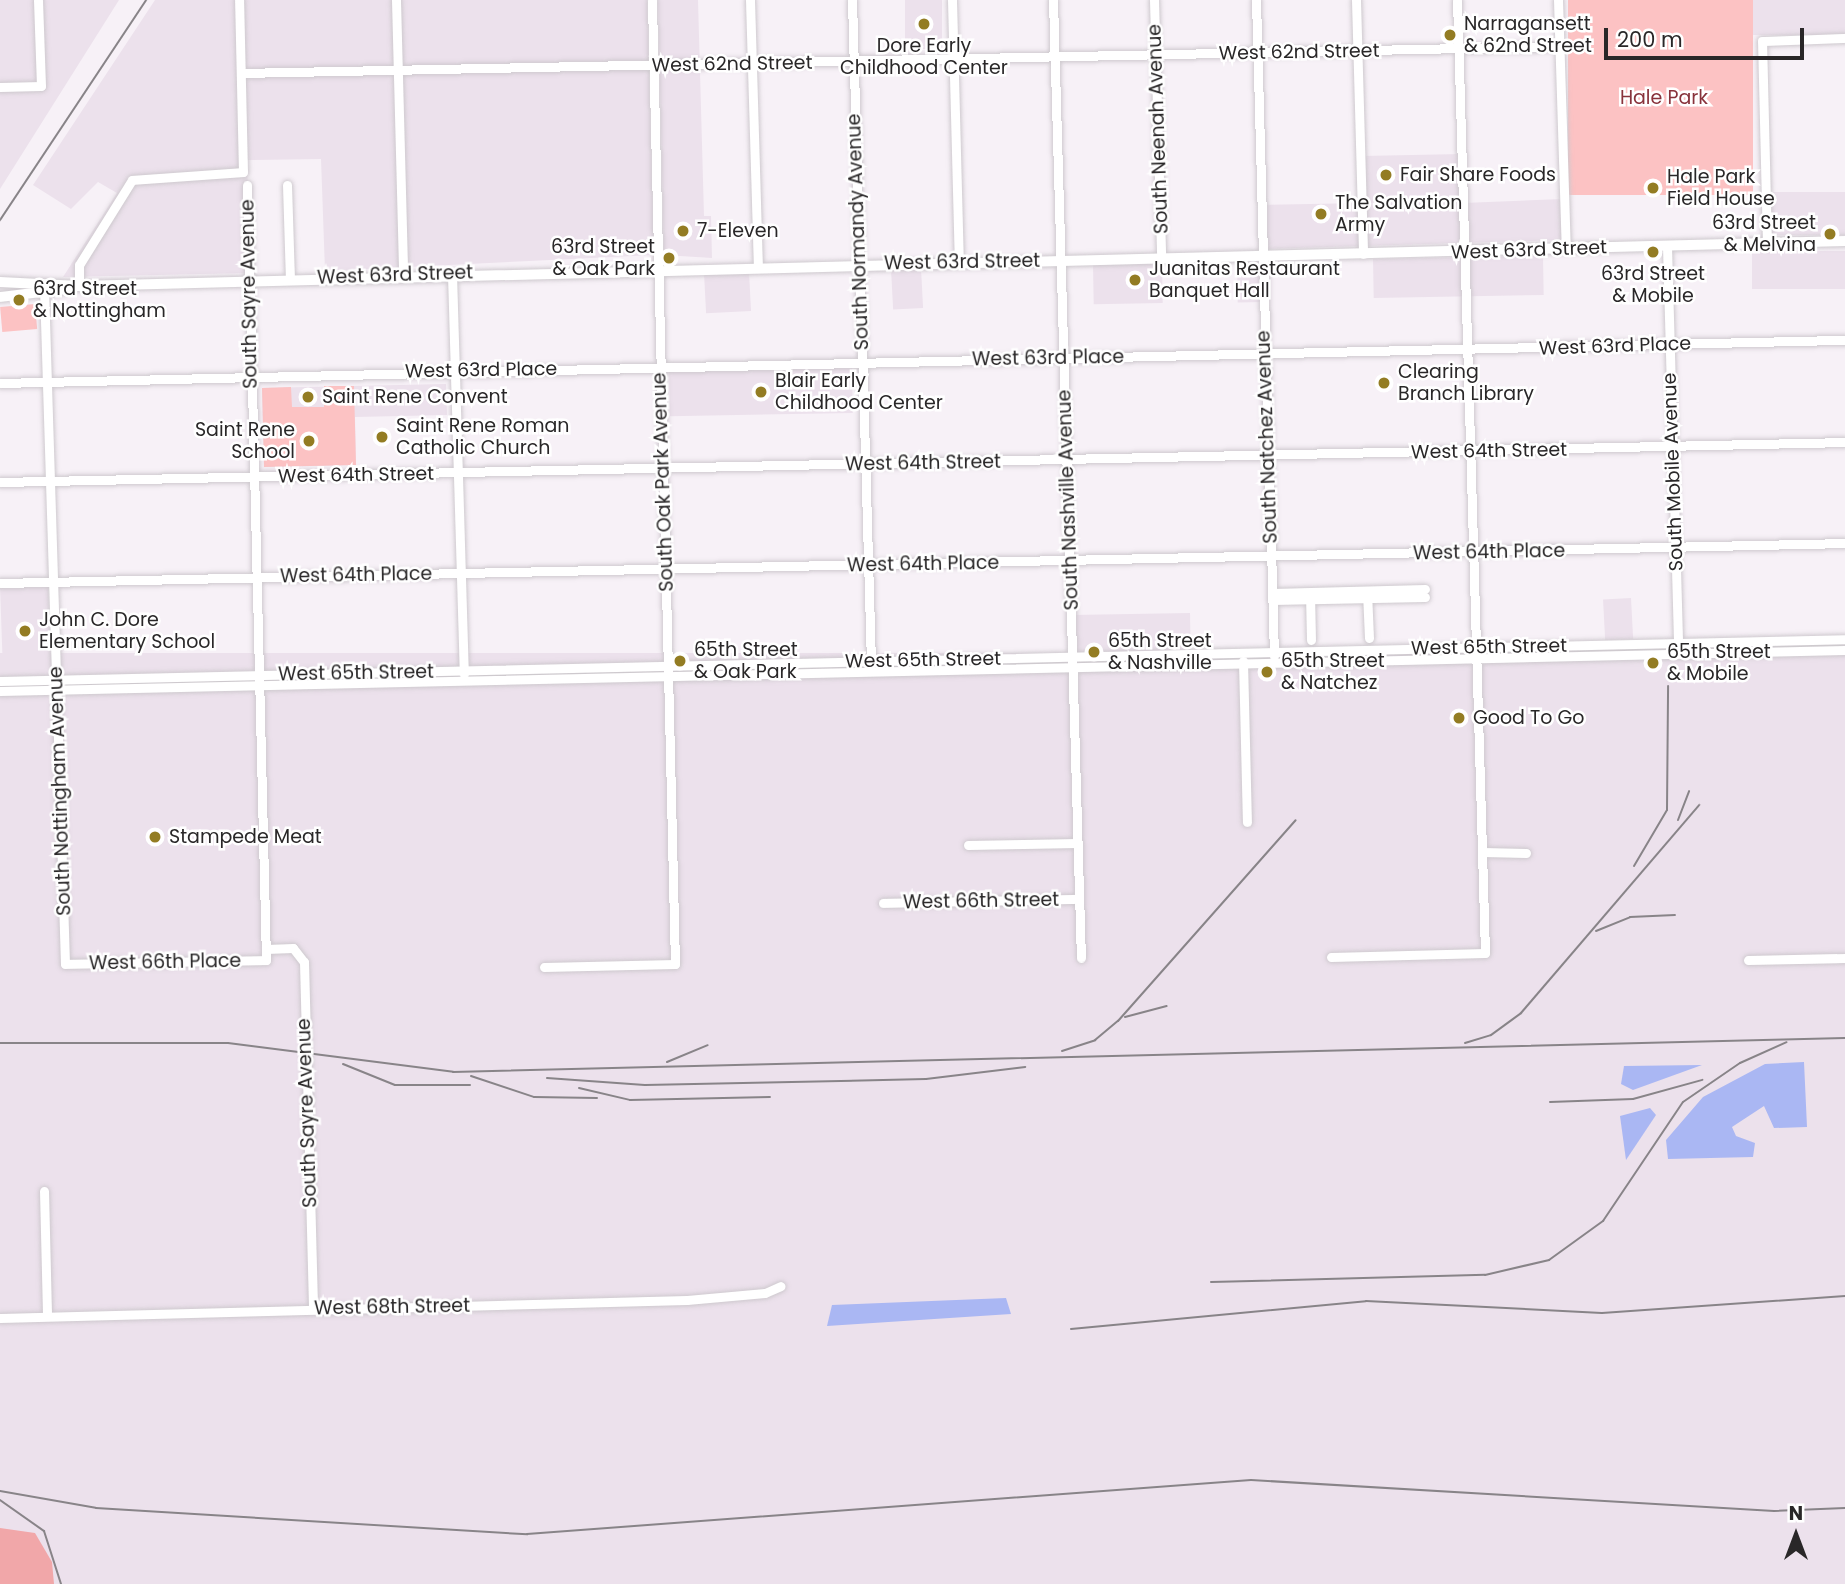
<!DOCTYPE html>
<html>
<head>
<meta charset="utf-8">
<style>
	body { margin:0 }
	#map { position:relative; width:1845px; height:1584px; overflow:hidden; background:#f7f1f7; font-family:Poppins,sans-serif }
	div>[style] { position:absolute }
	[style*='--x'] { left:calc(var(--x)*1px); top:calc(var(--y)*1px); width:calc(var(--w)*1px); rotate:calc(var(--a)*1deg) }
	.built>* { inset:0; background:#ece1ec; transform-origin:0 0 }
	.green>* { inset:0; background:#fcc2c3; transform-origin:0 0 }
	.forest>* { inset:0; background:#f1a7a9 }
	.water>* { inset:0; background:#aab7f3 }
	.roads { filter:drop-shadow(0 0 2px #cec9ce) drop-shadow(0 0 2px #cec9ce) }
	.minor>* { height:9px; margin:-4.5px; padding:0 4.5px; transform-origin:4.5px; border-radius:4.5px; background:#fff }
	.major>* { height:10px; margin:-5px; padding:0 5px; transform-origin:5px; border-radius:5px; background:#fff }
	.rail>* { height:2px; margin:-1px; padding:0 1px; transform-origin:1px; border-radius:1px; background:#888488 }
	.dots>* { width:19px; height:19px; translate:-50% -50%; box-sizing:border-box; border:4px solid #fff; border-radius:50% }
	span { translate:-50% -50%; white-space:nowrap; text-align:center; line-height:1.15; -webkit-text-stroke:5px #fff; paint-order:stroke }
	.poi-label { font-size:19px; color:#292728 }
	.left { translate:0 -50%; text-align:left }
	.right { translate:-100% -50%; text-align:right }
	.street-label { font-size:19px; color:#292728 }
	.park-label { font-size:19px; color:#88323b }
	.north { position:absolute; left:1761px; top:1500px; width:70px; height:70px; -webkit-text-stroke:5px #fff; paint-order:stroke; rotate:0deg; font-size:19px; font-weight:700; line-height:28px; text-align:center; color:#292728 }
	.north::after { content:''; display:block; margin:auto; width:24px; height:32px; background:#292728; clip-path:polygon(50% 0,100% 100%,50% 72%,0 100%) }
	.scale { position:absolute; left:1604px; top:28px; width:200px; height:32px; box-sizing:border-box; border:4px solid #292728; border-top:0; padding-left:9px; font-size:21px; line-height:24px; white-space:nowrap; color:#292728; -webkit-text-stroke:5px #fff; paint-order:stroke }
</style>
</head>
<body>
<div id="map">
	<div class="built">
		<div style="clip-path:polygon(0 0,119px 0,0 189px)"></div>
		<div style="clip-path:polygon(155px 0,647px 0,654px 255px,325px 271px,321px 159px,247px 160px,250px 273px,63px 277px,117px 193px,98px 182px,71px 209px,33px 185px)"></div>
		<div style="clip-path:polygon(658px 0,698px 0,704px 216px,711px 216px,712px 258px,664px 255px)"></div>
		<div style="left:905px;top:0;width:37px;height:49px"></div>
		<div style="left:1753px;top:0;width:92px;height:35px"></div>
		<div style="clip-path:polygon(1462px 154px,1463px 203px,1562px 199px,1563px 240px,1264px 249px,1263px 205px,1363px 203px,1362px 156px)"></div>
		<div style="left:1845px;top:192px;width:43px;height:78px;rotate:90deg"></div>
		<div style="left:1845px;top:251px;width:38px;height:93px;rotate:90deg"></div>
		<div style="left:1543px;top:256px;width:39px;height:170px;rotate:89deg"></div>
		<div style="left:1262px;top:261px;width:41px;height:25px;rotate:89deg"></div>
		<div style="left:1162px;top:263px;width:40px;height:69px;rotate:89deg"></div>
		<div style="left:921px;top:268px;width:40px;height:30px;rotate:87deg"></div>
		<div style="left:749px;top:272px;width:39px;height:45px;rotate:87deg"></div>
		<div style="left:852px;top:367px;width:46px;height:183px;rotate:89deg"></div>
		<div style="clip-path:polygon(446px 384px,447px 415px,355px 417px,356px 465px,264px 467px,262px 388px)"></div>
		<div style="left:48px;top:585px;width:92px;height:48px;rotate:88deg"></div>
		<div style="left:1631px;top:598px;width:41px;height:28px;rotate:87deg"></div>
		<div style="left:1190px;top:613px;width:39px;height:118px;rotate:89deg"></div>
		<div style="left:1845px;top:653px;width:931px;height:1846px;rotate:90deg"></div>
	</div>
	<div class="green">
		<div style="left:1568px;top:0;width:185px;height:195px"></div>
		<div style="left:35px;top:304px;width:25px;height:35px;rotate:85deg"></div>
		<div style="clip-path:polygon(324px 386px,354px 386px,356px 465px,264px 467px,262px 388px,291px 387px,292px 407px,324px 407px)"></div>
	</div>
	<div class="forest">
		<div style="clip-path:polygon(0 1528px,35px 1533px,52px 1562px,54px 1584px,0 1584px)"></div>
	</div>
	<div class="water">
		<div style="clip-path:polygon(1804px 1062px,1807px 1127px,1774px 1128px,1764px 1106px,1732px 1127px,1736px 1136px,1755px 1143px,1753px 1157px,1668px 1159px,1666px 1140px,1703px 1097px,1765px 1064px)"></div>
		<div style="clip-path:polygon(1702px 1065px,1633px 1090px,1621px 1084px,1624px 1066px)"></div>
		<div style="clip-path:polygon(1650px 1108px,1656px 1115px,1626px 1160px,1620px 1116px)"></div>
		<div style="clip-path:polygon(1006px 1298px,1011px 1314px,827px 1326px,832px 1305px)"></div>
	</div>
	<div class="roads">
		<div class="minor">
			<div style="--x:396;--y:0;--w:275;--a:88.5"></div>
			<div style="--x:750;--y:0;--w:265;--a:88.3"></div>
			<div style="--x:852;--y:0;--w:664;--a:88.36"></div>
			<div style="--x:952;--y:0;--w:262;--a:88.5"></div>
			<div style="--x:1053;--y:0;--w:958;--a:88.33"></div>
			<div style="--x:1154;--y:0;--w:258;--a:88.4"></div>
			<div style="--x:1256;--y:0;--w:656;--a:88.43"></div>
			<div style="--x:1356;--y:0;--w:254;--a:88.4"></div>
			<div style="--x:1558;--y:0;--w:249;--a:88.2"></div>
			<div style="--x:241;--y:73;--w:1318;--a:-1.17"></div>
			<div style="--x:0;--y:87;--w:41;--a:-1.4"></div>
			<div style="--x:41;--y:86;--w:86;--a:-92"></div>
			<div style="--x:287;--y:185;--w:94;--a:88.2"></div>
			<div style="--x:1767;--y:244;--w:203;--a:-91.4"></div>
			<div style="--x:1762;--y:41;--w:83;--a:-2.1"></div>
			<div style="--x:1667;--y:246;--w:401;--a:88.4"></div>
			<div style="--x:452;--y:274;--w:400;--a:88.3"></div>
			<div style="--x:79;--y:286;--w:21;--a:-90"></div>
			<div style="--x:79;--y:265;--w:100;--a:-58.1"></div>
			<div style="--x:132;--y:180;--w:111;--a:-4.1"></div>
			<div style="--x:243;--y:172;--w:172;--a:-91.3"></div>
			<div style="--x:44;--y:288;--w:676;--a:88.22"></div>
			<div style="--x:65;--y:964;--w:201;--a:-1.1"></div>
			<div style="--x:266;--y:960;--w:775;--a:-91.4"></div>
			<div style="--x:0;--y:383;--w:1846;--a:-1.34"></div>
			<div style="--x:0;--y:482;--w:1845;--a:-1.24"></div>
			<div style="--x:0;--y:583;--w:1845;--a:-1.24"></div>
			<div style="--x:1367;--y:592;--w:46;--a:87.5"></div>
			<div style="--x:1272;--y:593;--w:153;--a:-1.5"></div>
			<div style="--x:1310;--y:593;--w:47;--a:88.8"></div>
			<div style="--x:1272;--y:600;--w:153;--a:-1.1"></div>
			<div style="--x:1243;--y:661;--w:161;--a:88.6"></div>
			<div style="--x:0;--y:681;--w:1845;--a:-1.3"></div>
			<div style="--x:0;--y:691;--w:1845;--a:-1.27"></div>
			<div style="--x:968;--y:845;--w:110;--a:-1"></div>
			<div style="--x:1483;--y:852;--w:43;--a:1.3"></div>
			<div style="--x:883;--y:903;--w:196;--a:-1.2"></div>
			<div style="--x:266;--y:949;--w:27;--a:-2"></div>
			<div style="--x:293;--y:948;--w:18;--a:52"></div>
			<div style="--x:304;--y:962;--w:347;--a:88.5"></div>
			<div style="--x:1331;--y:957;--w:154;--a:-1.5"></div>
			<div style="--x:1485;--y:953;--w:953;--a:-91.68"></div>
			<div style="--x:1748;--y:960;--w:97;--a:-1.2"></div>
			<div style="--x:544;--y:967;--w:131;--a:-1.3"></div>
			<div style="--x:675;--y:964;--w:964;--a:-91.37"></div>
			<div style="--x:44;--y:1191;--w:125;--a:88.6"></div>
			<div style="--x:0;--y:1318;--w:687;--a:-1.5"></div>
			<div style="--x:687;--y:1300;--w:78;--a:-5.1"></div>
			<div style="--x:765;--y:1293;--w:17;--a:-24"></div>
		</div>
		<div class="major">
			<div style="--x:0;--y:282;--w:79;--a:2.9"></div>
			<div style="--x:79;--y:286;--w:1767;--a:-1.46"></div>
			<div style="--x:0;--y:297;--w:66;--a:-6.9"></div>
		</div>
	</div>
	<div class="rail">
		<div style="--x:0;--y:220;--w:264;--a:-56.4"></div>
		<div style="--x:1678;--y:820;--w:31;--a:-69"></div>
		<div style="--x:1634;--y:866;--w:65;--a:-59.5"></div>
		<div style="--x:1667;--y:810;--w:124;--a:-89.5"></div>
		<div style="--x:1596;--y:931;--w:37;--a:-22"></div>
		<div style="--x:1630;--y:917;--w:45;--a:-2.5"></div>
		<div style="--x:1125;--y:1017;--w:43;--a:-14.7"></div>
		<div style="--x:0;--y:1043;--w:228;--a:0"></div>
		<div style="--x:228;--y:1043;--w:227;--a:7.3"></div>
		<div style="--x:453;--y:1072;--w:1392;--a:-1.4"></div>
		<div style="--x:1465;--y:1043;--w:27;--a:-17"></div>
		<div style="--x:1491;--y:1035;--w:37;--a:-36"></div>
		<div style="--x:1521;--y:1013;--w:274;--a:-49.4"></div>
		<div style="--x:1062;--y:1051;--w:35;--a:-18"></div>
		<div style="--x:1095;--y:1040;--w:30;--a:-40"></div>
		<div style="--x:1118;--y:1021;--w:268;--a:-48.5"></div>
		<div style="--x:667;--y:1062;--w:44;--a:-22.5"></div>
		<div style="--x:343;--y:1064;--w:56;--a:22"></div>
		<div style="--x:395;--y:1085;--w:75;--a:0"></div>
		<div style="--x:471;--y:1076;--w:66;--a:18.4"></div>
		<div style="--x:534;--y:1097;--w:63;--a:0.9"></div>
		<div style="--x:547;--y:1078;--w:98;--a:4.1"></div>
		<div style="--x:645;--y:1085;--w:281;--a:-1.2"></div>
		<div style="--x:926;--y:1079;--w:100;--a:-6.9"></div>
		<div style="--x:579;--y:1088;--w:52;--a:13.2"></div>
		<div style="--x:630;--y:1100;--w:140;--a:-1.2"></div>
		<div style="--x:1550;--y:1102;--w:83;--a:-2.1"></div>
		<div style="--x:1633;--y:1099;--w:72;--a:-15.4"></div>
		<div style="--x:1211;--y:1282;--w:274;--a:-1.5"></div>
		<div style="--x:1485;--y:1275;--w:66;--a:-13.2"></div>
		<div style="--x:1549;--y:1260;--w:67;--a:-35.8"></div>
		<div style="--x:1603;--y:1221;--w:143;--a:-56.1"></div>
		<div style="--x:1683;--y:1102;--w:69;--a:-34.4"></div>
		<div style="--x:1740;--y:1063;--w:51;--a:-24.1"></div>
		<div style="--x:1071;--y:1329;--w:296;--a:-5.4"></div>
		<div style="--x:1366;--y:1301;--w:236;--a:2.9"></div>
		<div style="--x:1602;--y:1313;--w:244;--a:-4"></div>
		<div style="--x:0;--y:1491;--w:97;--a:10"></div>
		<div style="--x:96;--y:1508;--w:432;--a:3.5"></div>
		<div style="--x:527;--y:1534;--w:726;--a:-4.27"></div>
		<div style="--x:1251;--y:1480;--w:524;--a:3.39"></div>
		<div style="--x:1774;--y:1511;--w:71;--a:-2.4"></div>
		<div style="--x:0;--y:1500;--w:54;--a:35.2"></div>
		<div style="--x:44;--y:1531;--w:56;--a:72.2"></div>
	</div>
	<div class="dots">
		<div style="left:924px;top:24px;background:#937c23"></div>
		<div style="left:1450px;top:35px;background:#937c23"></div>
		<div style="left:1386px;top:175px;background:#937c23"></div>
		<div style="left:1653px;top:188px;background:#937c23"></div>
		<div style="left:1321px;top:214px;background:#937c23"></div>
		<div style="left:683px;top:231px;background:#937c23"></div>
		<div style="left:1830px;top:234px;background:#937c23"></div>
		<div style="left:1653px;top:252px;background:#937c23"></div>
		<div style="left:669px;top:258px;background:#937c23"></div>
		<div style="left:1135px;top:280px;background:#937c23"></div>
		<div style="left:19px;top:300px;background:#937c23"></div>
		<div style="left:1384px;top:383px;background:#937c23"></div>
		<div style="left:761px;top:392px;background:#937c23"></div>
		<div style="left:308px;top:397px;background:#937c23"></div>
		<div style="left:382px;top:437px;background:#937c23"></div>
		<div style="left:309px;top:441px;background:#937c23"></div>
		<div style="left:25px;top:631px;background:#937c23"></div>
		<div style="left:1094px;top:652px;background:#937c23"></div>
		<div style="left:680px;top:661px;background:#937c23"></div>
		<div style="left:1653px;top:663px;background:#937c23"></div>
		<div style="left:1267px;top:672px;background:#937c23"></div>
		<div style="left:1459px;top:718px;background:#937c23"></div>
		<div style="left:155px;top:837px;background:#937c23"></div>
	</div>
	<div class="poi-label">
		<span class="left" style="left:1464px;top:35px">Narragansett<br>&amp; 62nd Street</span>
		<span style="left:924px;top:57px">Dore Early<br>Childhood Center</span>
		<span class="left" style="left:1400px;top:175px">Fair Share Foods</span>
		<span class="left" style="left:1667px;top:188px">Hale Park<br>Field House</span>
		<span class="left" style="left:1335px;top:214px">The Salvation<br>Army</span>
		<span class="right" style="left:1816px;top:234px">63rd Street<br>&amp; Melvina</span>
		<span class="left" style="left:697px;top:231px">7-Eleven</span>
		<span class="right" style="left:655px;top:258px">63rd Street<br>&amp; Oak Park</span>
		<span class="left" style="left:1149px;top:280px">Juanitas Restaurant<br>Banquet Hall</span>
		<span style="left:1653px;top:285px">63rd Street<br>&amp; Mobile</span>
		<span class="left" style="left:33px;top:300px">63rd Street<br>&amp; Nottingham</span>
		<span class="left" style="left:1398px;top:383px">Clearing<br>Branch Library</span>
		<span class="left" style="left:775px;top:392px">Blair Early<br>Childhood Center</span>
		<span class="left" style="left:322px;top:397px">Saint Rene Convent</span>
		<span class="left" style="left:396px;top:437px">Saint Rene Roman<br>Catholic Church</span>
		<span class="right" style="left:295px;top:441px">Saint Rene<br>School</span>
		<span class="left" style="left:39px;top:631px">John C. Dore<br>Elementary School</span>
		<span class="left" style="left:1108px;top:652px">65th Street<br>&amp; Nashville</span>
		<span class="left" style="left:694px;top:661px">65th Street<br>&amp; Oak Park</span>
		<span class="left" style="left:1667px;top:663px">65th Street<br>&amp; Mobile</span>
		<span class="left" style="left:1281px;top:672px">65th Street<br>&amp; Natchez</span>
		<span class="left" style="left:1473px;top:718px">Good To Go</span>
		<span class="left" style="left:169px;top:837px">Stampede Meat</span>
	</div>
	<div class="street-label">
		<span style="left:1299px;top:52px;rotate:-1deg">West 62nd Street</span>
		<span style="left:732px;top:64px;rotate:-1deg">West 62nd Street</span>
		<span style="left:1158px;top:129px;rotate:-92deg">South Neenah Avenue</span>
		<span style="left:858px;top:232px;rotate:-92deg">South Normandy Avenue</span>
		<span style="left:1529px;top:250px;rotate:-2deg">West 63rd Street</span>
		<span style="left:962px;top:262px;rotate:-1deg">West 63rd Street</span>
		<span style="left:395px;top:275px;rotate:-2deg">West 63rd Street</span>
		<span style="left:249px;top:294px;rotate:-91deg">South Sayre Avenue</span>
		<span style="left:1615px;top:346px;rotate:-2deg">West 63rd Place</span>
		<span style="left:1048px;top:358px;rotate:-1deg">West 63rd Place</span>
		<span style="left:481px;top:370px;rotate:-1deg">West 63rd Place</span>
		<span style="left:1267px;top:437px;rotate:-92deg">South Natchez Avenue</span>
		<span style="left:1489px;top:451px;rotate:-1deg">West 64th Street</span>
		<span style="left:923px;top:463px;rotate:-1deg">West 64th Street</span>
		<span style="left:1673px;top:472px;rotate:-92deg">South Mobile Avenue</span>
		<span style="left:356px;top:475px;rotate:-1deg">West 64th Street</span>
		<span style="left:663px;top:482px;rotate:-92deg">South Oak Park Avenue</span>
		<span style="left:1068px;top:500px;rotate:-92deg">South Nashville Avenue</span>
		<span style="left:1489px;top:552px;rotate:-1deg">West 64th Place</span>
		<span style="left:923px;top:564px;rotate:-1deg">West 64th Place</span>
		<span style="left:356px;top:575px;rotate:-1deg">West 64th Place</span>
		<span style="left:1489px;top:647px;rotate:-1deg">West 65th Street</span>
		<span style="left:923px;top:660px;rotate:-1deg">West 65th Street</span>
		<span style="left:356px;top:673px;rotate:-1deg">West 65th Street</span>
		<span style="left:60px;top:791px;rotate:-92deg">South Nottingham Avenue</span>
		<span style="left:981px;top:901px;rotate:-1deg">West 66th Street</span>
		<span style="left:165px;top:962px;rotate:-1deg">West 66th Place</span>
		<span style="left:307px;top:1113px;rotate:-92deg">South Sayre Avenue</span>
		<span style="left:392px;top:1307px;rotate:-1deg">West 68th Street</span>
	</div>
	<div class="park-label">
		<span style="left:1664px;top:98px">Hale Park</span>
	</div>
	<div class="north">N</div>
	<div class="scale">200 m</div>
</div>
</body>
</html>
